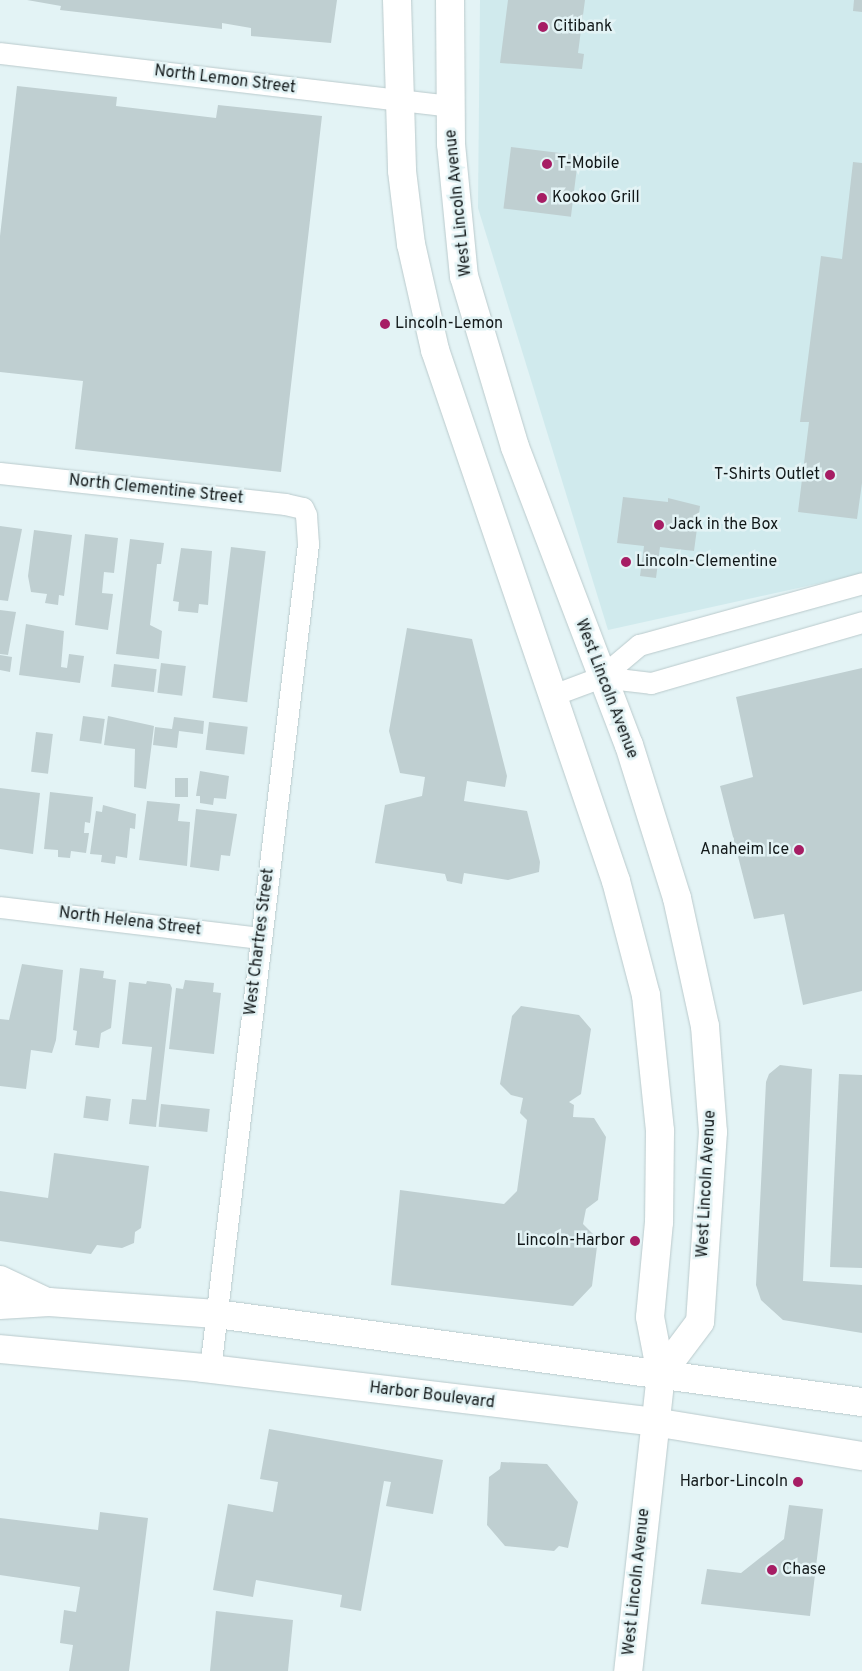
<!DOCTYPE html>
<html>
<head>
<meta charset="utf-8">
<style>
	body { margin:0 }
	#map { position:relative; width:862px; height:1671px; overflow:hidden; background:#e3f3f5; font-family:Overpass,sans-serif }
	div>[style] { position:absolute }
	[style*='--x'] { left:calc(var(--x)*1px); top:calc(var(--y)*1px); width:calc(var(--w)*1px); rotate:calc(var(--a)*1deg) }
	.built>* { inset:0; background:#d0eaed }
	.building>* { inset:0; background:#bfcfd1; transform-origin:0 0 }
	.roads { filter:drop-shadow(0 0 1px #bacacc) drop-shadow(0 0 1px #bacacc) }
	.street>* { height:21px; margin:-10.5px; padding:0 10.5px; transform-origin:10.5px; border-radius:10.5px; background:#fff }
	.primary>* { height:28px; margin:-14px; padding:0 14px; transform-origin:14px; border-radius:14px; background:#fff }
	.dots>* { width:14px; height:14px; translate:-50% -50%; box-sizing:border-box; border:2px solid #e3f3f5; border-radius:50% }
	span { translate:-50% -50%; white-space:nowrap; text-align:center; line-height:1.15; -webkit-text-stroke:5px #e3f3f5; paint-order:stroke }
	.poi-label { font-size:16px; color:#121819 }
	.left { translate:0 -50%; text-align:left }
	.right { translate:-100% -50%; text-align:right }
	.street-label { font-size:16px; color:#121819 }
</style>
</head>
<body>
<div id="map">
	<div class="built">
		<div style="clip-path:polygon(480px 0,862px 0,862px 574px,608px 630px,478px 208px)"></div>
	</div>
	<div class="building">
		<div style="clip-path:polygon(27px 0,337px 0,331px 43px,251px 36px,251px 28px,222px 23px,222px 29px,60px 10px,61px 6px)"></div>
		<div style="clip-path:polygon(508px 0,585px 0,578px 53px,584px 54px,582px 69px,500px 63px)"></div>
		<div style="clip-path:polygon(854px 0,862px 0,862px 12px,853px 11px)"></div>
		<div style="clip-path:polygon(17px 86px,117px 97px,116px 106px,216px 118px,218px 105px,322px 116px,281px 472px,75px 449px,83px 381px,0 372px,0 236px)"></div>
		<div style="left:511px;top:147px;width:68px;height:62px;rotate:7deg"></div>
		<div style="clip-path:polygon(853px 162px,862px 163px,862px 483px,857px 519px,798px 512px,809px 422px,800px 422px,821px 256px,842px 259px)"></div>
		<div style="clip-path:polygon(623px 497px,668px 502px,668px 498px,700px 506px,694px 551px,660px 547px,656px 578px,640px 576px,644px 546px,617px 543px)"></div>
		<div style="clip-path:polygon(0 526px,22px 529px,8px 601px,0 600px)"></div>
		<div style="clip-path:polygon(34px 530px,72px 535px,64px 596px,59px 595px,58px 605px,45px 603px,47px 594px,31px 592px,28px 576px)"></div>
		<div style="clip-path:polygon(85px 534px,118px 538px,114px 573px,104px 572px,102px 593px,113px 594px,108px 630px,75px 625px)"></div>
		<div style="clip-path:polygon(130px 539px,164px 543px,161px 564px,157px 564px,150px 625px,162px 631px,159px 659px,116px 654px)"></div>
		<div style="left:231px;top:547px;width:35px;height:152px;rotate:7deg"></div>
		<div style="clip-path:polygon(181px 548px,212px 551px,208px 605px,199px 604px,198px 613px,178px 611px,179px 602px,173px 601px)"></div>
		<div style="clip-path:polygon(0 610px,16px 612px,8px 655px,0 654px)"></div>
		<div style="clip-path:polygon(26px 624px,64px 631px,61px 667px,67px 668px,69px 654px,84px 656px,80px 683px,19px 675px)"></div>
		<div style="clip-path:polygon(407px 628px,472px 639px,507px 776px,505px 787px,467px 781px,464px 801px,527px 811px,540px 862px,539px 872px,508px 880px,464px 873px,462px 884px,447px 881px,445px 874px,375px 863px,385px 805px,422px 796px,425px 777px,400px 773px,389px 731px)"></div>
		<div style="clip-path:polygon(0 655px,12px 657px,10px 672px,0 670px)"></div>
		<div style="left:161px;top:663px;width:25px;height:30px;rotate:7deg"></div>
		<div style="left:114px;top:664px;width:43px;height:23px;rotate:7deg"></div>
		<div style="clip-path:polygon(862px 668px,862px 991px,803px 1005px,784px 914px,754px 919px,720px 786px,753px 777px,736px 697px)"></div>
		<div style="left:83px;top:716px;width:22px;height:25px;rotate:8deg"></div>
		<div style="clip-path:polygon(108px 716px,154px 726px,146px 789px,134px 787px,135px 749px,104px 745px)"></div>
		<div style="clip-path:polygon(174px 717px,204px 721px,203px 734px,179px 731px,177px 748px,153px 745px,155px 727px,172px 729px)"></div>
		<div style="left:209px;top:722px;width:39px;height:28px;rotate:7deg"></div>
		<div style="left:36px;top:732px;width:17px;height:40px;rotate:7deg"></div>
		<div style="clip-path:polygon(200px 771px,229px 776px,226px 799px,214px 798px,213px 805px,200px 803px,200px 796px,196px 796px)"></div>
		<div style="left:175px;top:778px;width:13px;height:19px"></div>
		<div style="clip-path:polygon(0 788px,40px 793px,33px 854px,0 849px)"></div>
		<div style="clip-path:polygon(50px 792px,93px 797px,90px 823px,85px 822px,84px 833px,89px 833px,86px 853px,71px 851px,70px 858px,58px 857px,58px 850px,44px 849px)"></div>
		<div style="clip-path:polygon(147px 801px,180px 804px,178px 821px,190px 822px,187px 866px,139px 860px)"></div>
		<div style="clip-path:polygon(103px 805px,136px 814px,135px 829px,130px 828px,127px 858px,116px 856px,115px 864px,101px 862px,102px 855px,90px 854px,96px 811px,102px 812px)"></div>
		<div style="clip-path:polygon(196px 809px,237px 814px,230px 856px,221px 855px,219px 871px,190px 867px)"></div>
		<div style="clip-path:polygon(22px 964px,63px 970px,56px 1040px,52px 1053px,31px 1050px,26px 1089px,0 1086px,0 1019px,9px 1020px)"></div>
		<div style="clip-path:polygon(80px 968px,104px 971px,103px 978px,116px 980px,111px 1028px,101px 1033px,99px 1048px,75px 1045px,77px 1031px,73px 1030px)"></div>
		<div style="clip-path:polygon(185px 980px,214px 983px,213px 992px,221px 993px,214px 1054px,169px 1049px,176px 988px,183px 989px)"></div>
		<div style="clip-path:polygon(147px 981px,170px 984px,172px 988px,156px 1127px,129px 1124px,132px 1099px,146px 1100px,152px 1047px,122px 1044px,129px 982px,146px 984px)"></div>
		<div style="clip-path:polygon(521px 1006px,579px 1015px,591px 1029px,581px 1094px,569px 1102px,574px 1105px,573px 1117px,594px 1118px,606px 1137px,598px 1200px,586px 1209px,583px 1224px,598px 1239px,592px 1286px,573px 1306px,391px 1285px,400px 1190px,504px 1204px,517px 1191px,527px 1120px,520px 1113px,523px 1098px,511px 1095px,500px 1084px,512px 1016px)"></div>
		<div style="clip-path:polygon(780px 1065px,812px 1069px,803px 1281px,862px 1285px,862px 1333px,783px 1320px,761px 1300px,756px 1285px,766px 1082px,769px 1074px)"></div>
		<div style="clip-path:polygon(839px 1074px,862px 1075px,862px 1268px,830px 1267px)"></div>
		<div style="left:86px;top:1096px;width:25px;height:22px;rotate:7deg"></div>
		<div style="left:161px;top:1104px;width:49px;height:23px;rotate:6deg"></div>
		<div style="clip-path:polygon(54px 1153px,149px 1166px,141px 1228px,135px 1232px,134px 1243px,122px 1248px,97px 1245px,91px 1254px,0 1241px,0 1191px,48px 1198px)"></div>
		<div style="clip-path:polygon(269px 1429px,443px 1460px,433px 1514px,386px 1506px,391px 1482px,384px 1481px,361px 1611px,340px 1607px,342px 1595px,256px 1580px,253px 1597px,213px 1590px,228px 1504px,273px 1512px,278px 1482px,260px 1479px)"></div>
		<div style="clip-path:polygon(501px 1462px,547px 1464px,578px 1502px,568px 1548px,559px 1546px,554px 1551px,505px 1546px,487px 1525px,489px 1477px,500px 1469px)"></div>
		<div style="clip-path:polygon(789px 1505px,823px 1509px,810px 1616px,701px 1604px,707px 1569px,741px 1573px,784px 1539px)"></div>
		<div style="clip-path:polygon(100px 1512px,148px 1518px,129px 1671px,69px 1671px,73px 1645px,60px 1643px,64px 1610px,76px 1612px,80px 1587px,0 1575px,0 1518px,98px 1530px)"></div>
		<div style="clip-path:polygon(216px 1611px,293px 1620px,288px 1671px,210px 1671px)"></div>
	</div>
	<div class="roads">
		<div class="street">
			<div style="--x:0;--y:53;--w:453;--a:6.7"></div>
			<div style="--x:0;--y:473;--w:287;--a:6.2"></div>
			<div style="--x:285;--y:504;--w:18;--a:13"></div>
			<div style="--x:303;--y:508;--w:8;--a:67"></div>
			<div style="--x:306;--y:515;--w:29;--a:86"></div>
			<div style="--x:308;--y:544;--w:831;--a:96.77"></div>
			<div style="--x:601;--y:677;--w:50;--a:6.8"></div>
			<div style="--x:651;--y:683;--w:220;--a:-16.1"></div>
			<div style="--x:553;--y:695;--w:51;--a:-20.6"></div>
			<div style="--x:601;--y:677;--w:50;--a:-40.1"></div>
			<div style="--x:639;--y:645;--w:231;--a:-15.5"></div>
			<div style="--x:0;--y:907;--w:262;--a:6.8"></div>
		</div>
		<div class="primary">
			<div style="--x:397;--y:0;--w:171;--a:88.3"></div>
			<div style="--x:402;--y:171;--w:74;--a:83"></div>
			<div style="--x:411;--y:244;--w:109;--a:77.2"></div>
			<div style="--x:435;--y:350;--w:561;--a:71.18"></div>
			<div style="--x:616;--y:881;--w:118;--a:75.3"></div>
			<div style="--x:646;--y:995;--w:137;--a:84.1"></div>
			<div style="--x:660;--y:1131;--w:91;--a:90.6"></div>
			<div style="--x:659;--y:1222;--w:95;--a:95.4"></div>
			<div style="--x:650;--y:1317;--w:58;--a:79.1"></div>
			<div style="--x:661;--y:1374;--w:299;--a:96.3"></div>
			<div style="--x:450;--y:0;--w:144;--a:89.6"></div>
			<div style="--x:451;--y:144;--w:133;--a:84.4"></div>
			<div style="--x:464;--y:276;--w:178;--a:73.4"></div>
			<div style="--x:515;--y:447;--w:319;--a:69.1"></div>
			<div style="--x:629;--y:745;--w:160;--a:72.6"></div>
			<div style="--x:677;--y:898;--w:131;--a:77.7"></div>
			<div style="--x:705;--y:1026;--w:106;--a:85.7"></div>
			<div style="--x:713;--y:1132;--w:190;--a:93.9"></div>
			<div style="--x:700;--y:1322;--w:65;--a:126.9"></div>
			<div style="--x:0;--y:1280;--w:52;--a:25.1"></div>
			<div style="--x:0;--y:1305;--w:49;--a:-3.5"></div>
			<div style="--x:49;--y:1302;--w:168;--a:4.1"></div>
			<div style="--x:217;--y:1314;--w:651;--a:7.77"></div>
			<div style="--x:0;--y:1349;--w:204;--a:5.3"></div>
			<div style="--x:203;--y:1368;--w:454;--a:6.8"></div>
			<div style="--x:654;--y:1422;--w:211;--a:9.3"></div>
		</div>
	</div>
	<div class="dots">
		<div style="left:543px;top:27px;background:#a61d64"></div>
		<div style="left:547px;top:164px;background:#a61d64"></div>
		<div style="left:542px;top:198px;background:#a61d64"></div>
		<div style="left:385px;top:324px;background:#a61d64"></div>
		<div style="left:830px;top:475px;background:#a61d64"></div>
		<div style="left:659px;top:525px;background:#a61d64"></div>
		<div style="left:626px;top:562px;background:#a61d64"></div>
		<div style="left:799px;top:850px;background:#a61d64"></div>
		<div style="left:635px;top:1241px;background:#a61d64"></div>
		<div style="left:798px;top:1482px;background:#a61d64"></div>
		<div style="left:772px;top:1570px;background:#a61d64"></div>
	</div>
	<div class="poi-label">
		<span class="left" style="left:553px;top:27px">Citibank</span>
		<span class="left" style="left:557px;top:164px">T-Mobile</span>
		<span class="left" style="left:552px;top:198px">Kookoo Grill</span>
		<span class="left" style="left:395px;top:324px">Lincoln-Lemon</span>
		<span class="right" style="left:820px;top:475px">T-Shirts Outlet</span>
		<span class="left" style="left:669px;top:525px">Jack in the Box</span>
		<span class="left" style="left:636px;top:562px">Lincoln-Clementine</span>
		<span class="right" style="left:789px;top:850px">Anaheim Ice</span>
		<span class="right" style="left:625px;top:1241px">Lincoln-Harbor</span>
		<span class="right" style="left:788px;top:1482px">Harbor-Lincoln</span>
		<span class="left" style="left:782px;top:1570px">Chase</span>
	</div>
	<div class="street-label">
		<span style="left:225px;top:80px;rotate:7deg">North Lemon Street</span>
		<span style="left:459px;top:203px;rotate:-96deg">West Lincoln Avenue</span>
		<span style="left:156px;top:490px;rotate:6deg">North Clementine Street</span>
		<span style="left:606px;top:689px;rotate:69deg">West Lincoln Avenue</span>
		<span style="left:130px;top:922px;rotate:7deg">North Helena Street</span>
		<span style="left:260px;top:942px;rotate:-83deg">West Chartres Street</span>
		<span style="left:707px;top:1184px;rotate:-87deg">West Lincoln Avenue</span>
		<span style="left:432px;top:1396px;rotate:7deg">Harbor Boulevard</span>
		<span style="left:637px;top:1582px;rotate:-84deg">West Lincoln Avenue</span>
	</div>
</div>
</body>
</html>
